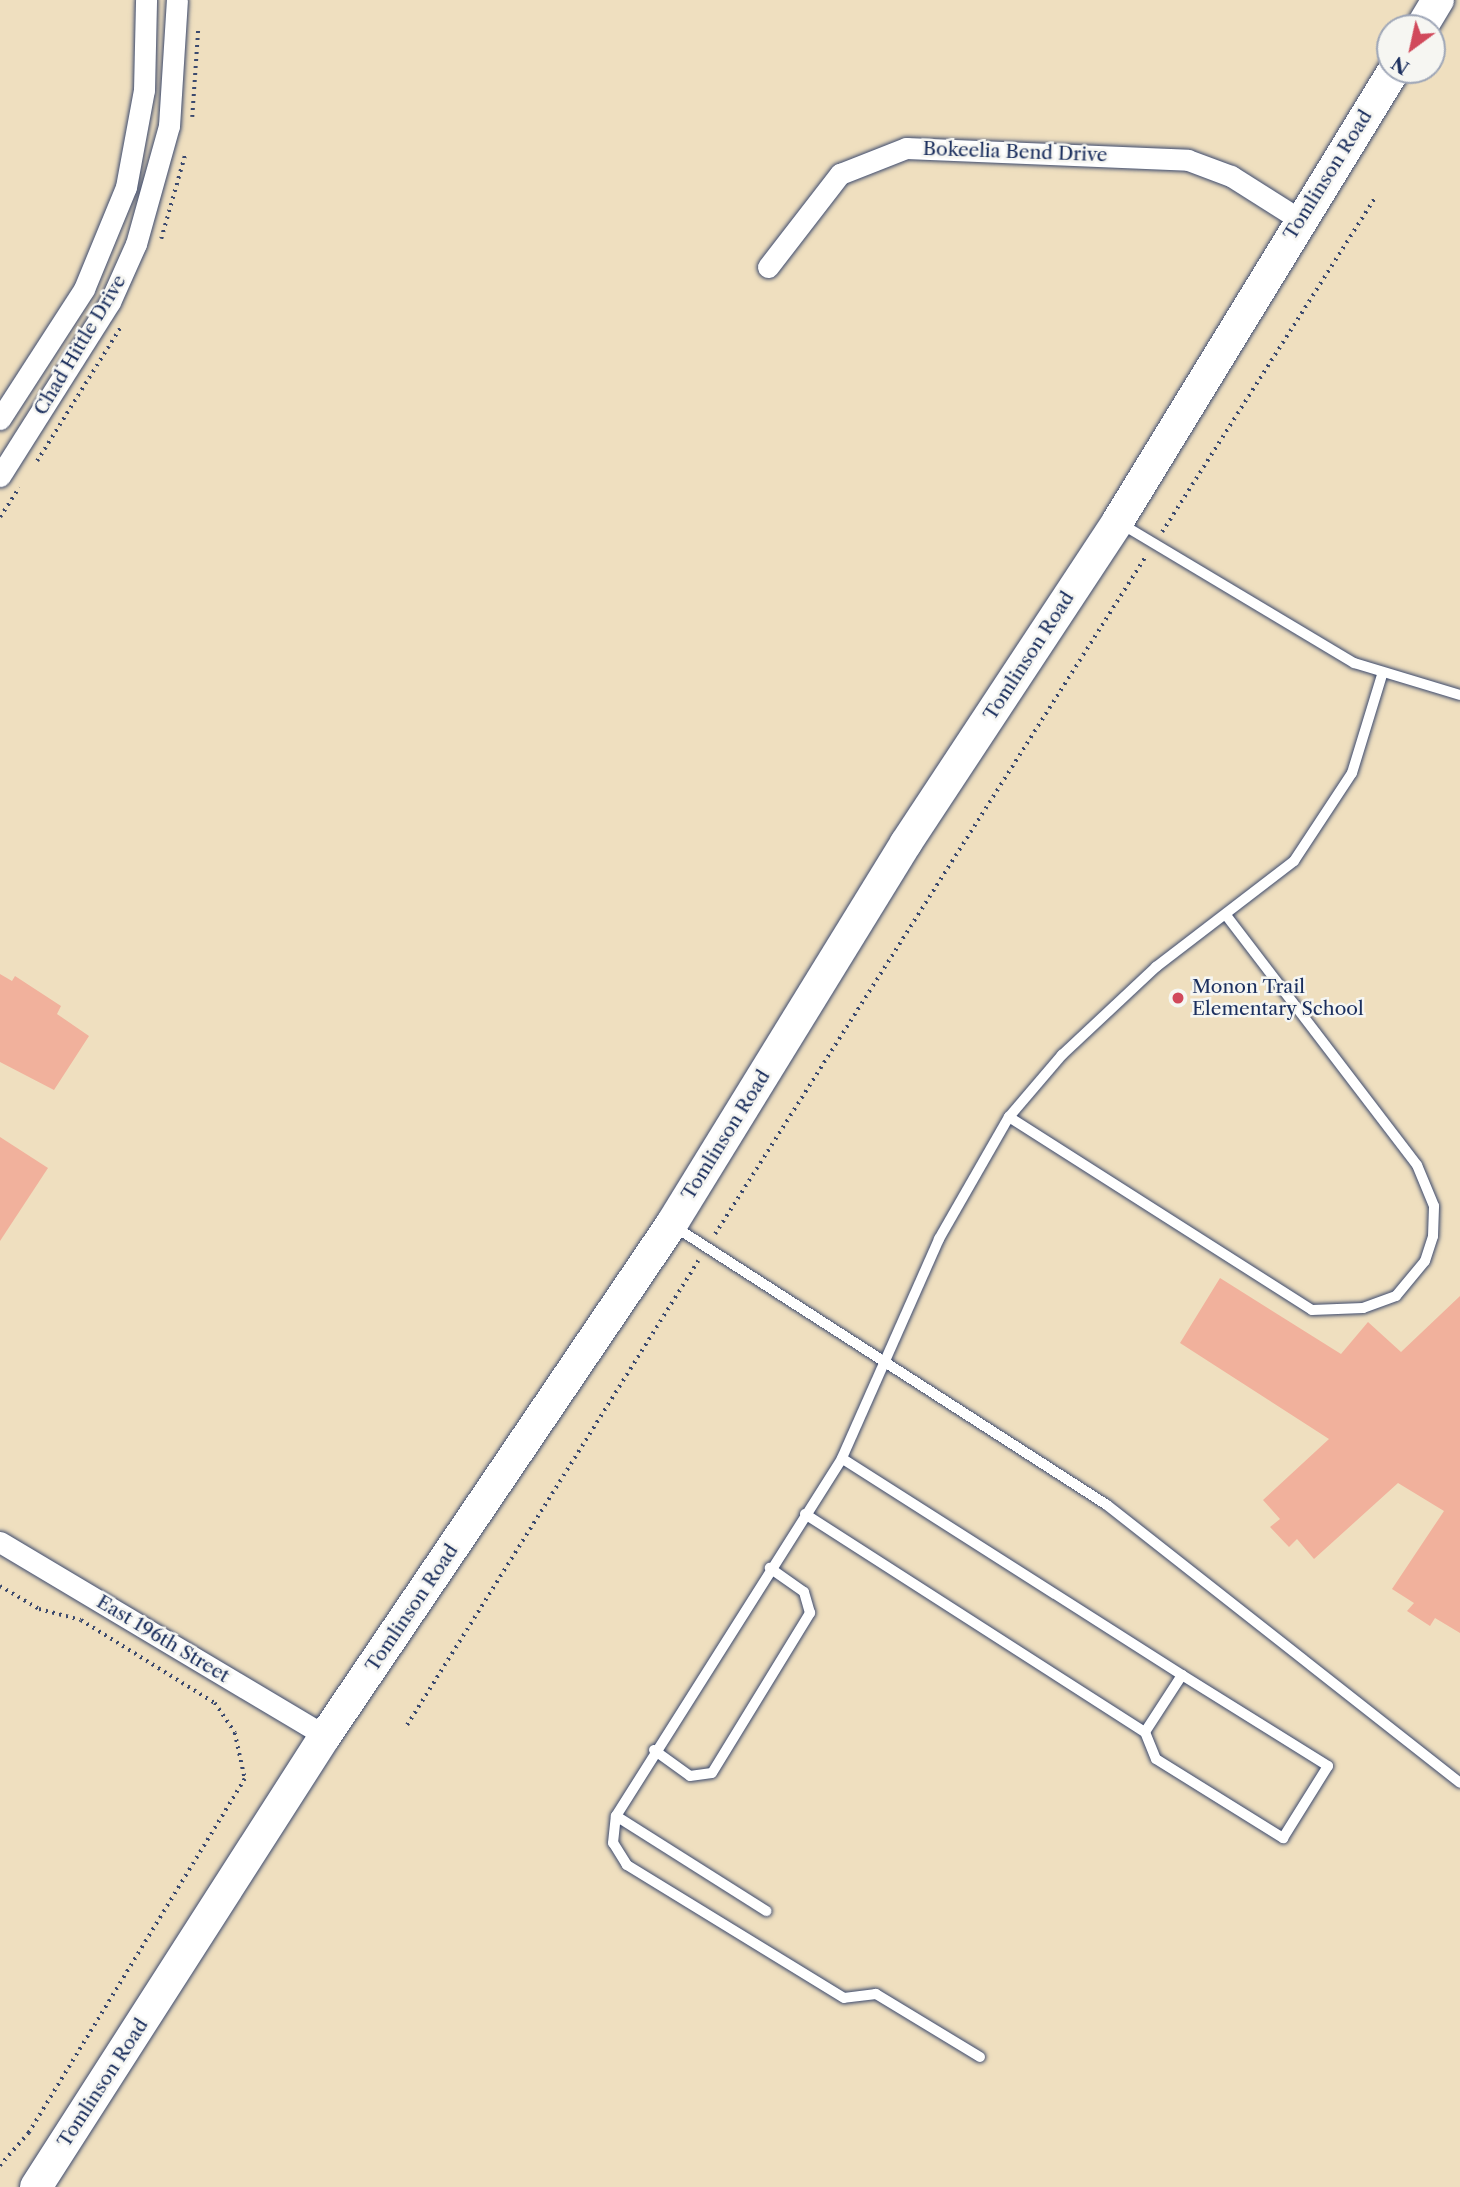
<!DOCTYPE html>
<html>
<head>
<meta charset="utf-8">
<style>
	body { margin:0 }
	#map { position:relative; width:1460px; height:2187px; overflow:hidden; background:#efdfbf; font-family:"Libre Caslon Text",serif }
	div>[style] { position:absolute }
	[style*='--x'] { left:calc(var(--x)*1px); top:calc(var(--y)*1px); width:calc(var(--w)*1px); rotate:calc(var(--a)*1deg) }
	.building>* { inset:0; background:#f1b19c }
	.path>* { height:3.5px; margin-top:-1.75px; transform-origin:0; background:repeating-linear-gradient(90deg,#3b496d 0 2px,transparent 0 7px) }
	.roads { filter:drop-shadow(0 0 2px #3b496d) drop-shadow(0 0 2px #3b496d) }
	.lane>* { height:10px; margin:-5px; padding:0 5px; transform-origin:5px; border-radius:5px; background:#fff }
	.street>* { height:21px; margin:-10.5px; padding:0 10.5px; transform-origin:10.5px; border-radius:10.5px; background:#fff }
	.secondary>* { height:32px; margin:-16px; padding:0 16px; transform-origin:16px; border-radius:16px; background:#fff }
	.dots>* { width:19px; height:19px; translate:-50% -50%; box-sizing:border-box; border:4px solid #f6f6f2; border-radius:50% }
	span { translate:-50% -50%; white-space:nowrap; text-align:center; line-height:1.15; -webkit-text-stroke:5px #f6f6f2; paint-order:stroke }
	.street-label { font-size:19px; color:#1b2f5e }
	.poi-label { font-size:19px; color:#1b2f5e }
	.left { translate:0 -50%; text-align:left }
	.north { position:absolute; left:1376px; top:14px; width:70px; height:70px; box-sizing:border-box; background:#f6f6f2; border:2px solid #9ea6b7; border-radius:50%; rotate:213deg; font-size:19px; font-weight:700; line-height:28px; text-align:center; color:#1b2f5e }
	.north::after { content:''; display:block; margin:auto; width:24px; height:32px; background:#d1495b; clip-path:polygon(50% 0,100% 100%,50% 72%,0 100%) }
</style>
</head>
<body>
<div id="map">
	<div class="building">
		<div style="clip-path:polygon(0 974px,12px 981px,15px 976px,61px 1006px,57px 1014px,89px 1036px,54px 1090px,0 1062px)"></div>
		<div style="clip-path:polygon(0 1137px,48px 1168px,0 1241px)"></div>
		<div style="clip-path:polygon(1220px 1278px,1341px 1354px,1368px 1322px,1401px 1352px,1460px 1296px,1460px 1633px,1435px 1618px,1430px 1626px,1407px 1611px,1414px 1603px,1392px 1589px,1444px 1511px,1398px 1483px,1314px 1559px,1297px 1539px,1289px 1547px,1270px 1527px,1280px 1519px,1263px 1500px,1329px 1439px,1180px 1343px)"></div>
	</div>
	<div class="path">
		<div style="--x:192;--y:117;--w:87;--a:-86.1"></div>
		<div style="--x:161;--y:239;--w:87;--a:-74.1"></div>
		<div style="--x:37;--y:461;--w:157;--a:-58"></div>
		<div style="--x:0;--y:517;--w:35;--a:-57"></div>
		<div style="--x:1162;--y:532;--w:396;--a:-57.5"></div>
		<div style="--x:715;--y:1234;--w:803;--a:-57.56"></div>
		<div style="--x:0;--y:1586;--w:45;--a:30.5"></div>
		<div style="--x:39;--y:1609;--w:43;--a:14.7"></div>
		<div style="--x:81;--y:1620;--w:158;--a:31.8"></div>
		<div style="--x:215;--y:1703;--w:36;--a:56"></div>
		<div style="--x:235;--y:1733;--w:47;--a:77.7"></div>
		<div style="--x:245;--y:1779;--w:415;--a:121.4"></div>
		<div style="--x:29;--y:2133;--w:44;--a:131.3"></div>
		<div style="--x:407;--y:1725;--w:548;--a:-57.91"></div>
	</div>
	<div class="roads">
		<div class="lane">
			<div style="--x:1120;--y:523;--w:273;--a:30.9"></div>
			<div style="--x:1354;--y:663;--w:111;--a:16.8"></div>
			<div style="--x:1009;--y:1117;--w:359;--a:32.5"></div>
			<div style="--x:1312;--y:1310;--w:51;--a:-2.2"></div>
			<div style="--x:1363;--y:1308;--w:35;--a:-20"></div>
			<div style="--x:1396;--y:1296;--w:45;--a:-50.4"></div>
			<div style="--x:1425;--y:1261;--w:26;--a:-72"></div>
			<div style="--x:1433;--y:1236;--w:30;--a:-88"></div>
			<div style="--x:1434;--y:1206;--w:44;--a:-112.5"></div>
			<div style="--x:1417;--y:1165;--w:315;--a:-127.4"></div>
			<div style="--x:672;--y:1225;--w:517;--a:32.77"></div>
			<div style="--x:1107;--y:1505;--w:449;--a:38.2"></div>
			<div style="--x:805;--y:1514;--w:404;--a:32.7"></div>
			<div style="--x:1145;--y:1732;--w:68;--a:-57"></div>
			<div style="--x:1182;--y:1675;--w:403;--a:-147.5"></div>
			<div style="--x:1145;--y:1732;--w:29;--a:68"></div>
			<div style="--x:1156;--y:1759;--w:150;--a:31.9"></div>
			<div style="--x:1283;--y:1838;--w:85;--a:-58"></div>
			<div style="--x:1328;--y:1766;--w:172;--a:-148.1"></div>
			<div style="--x:654;--y:1750;--w:44;--a:35.8"></div>
			<div style="--x:690;--y:1776;--w:22;--a:-8"></div>
			<div style="--x:712;--y:1773;--w:188;--a:-58.5"></div>
			<div style="--x:810;--y:1613;--w:22;--a:-106"></div>
			<div style="--x:804;--y:1592;--w:42;--a:-144.8"></div>
			<div style="--x:616;--y:1816;--w:178;--a:32.3"></div>
			<div style="--x:980;--y:2057;--w:122;--a:-148.8"></div>
			<div style="--x:876;--y:1994;--w:32;--a:173"></div>
			<div style="--x:844;--y:1998;--w:255;--a:-148.5"></div>
			<div style="--x:627;--y:1865;--w:26;--a:-122"></div>
			<div style="--x:613;--y:1843;--w:27;--a:-84"></div>
			<div style="--x:616;--y:1816;--w:423;--a:-57.7"></div>
			<div style="--x:842;--y:1458;--w:240;--a:-66.1"></div>
			<div style="--x:939;--y:1239;--w:141;--a:-60.2"></div>
			<div style="--x:1009;--y:1117;--w:82;--a:-49.5"></div>
			<div style="--x:1062;--y:1055;--w:129;--a:-43.1"></div>
			<div style="--x:1156;--y:967;--w:174;--a:-37.5"></div>
			<div style="--x:1294;--y:861;--w:105;--a:-56.6"></div>
			<div style="--x:1352;--y:773;--w:102;--a:-73"></div>
		</div>
		<div class="street">
			<div style="--x:768;--y:267;--w:118;--a:-52.3"></div>
			<div style="--x:840;--y:174;--w:71;--a:-21.5"></div>
			<div style="--x:906;--y:148;--w:282;--a:2.4"></div>
			<div style="--x:1188;--y:160;--w:46;--a:20.4"></div>
			<div style="--x:1231;--y:176;--w:80;--a:32.3"></div>
			<div style="--x:0;--y:419;--w:155;--a:-57.1"></div>
			<div style="--x:84;--y:289;--w:110;--a:-67.6"></div>
			<div style="--x:126;--y:187;--w:99;--a:-79.5"></div>
			<div style="--x:144;--y:90;--w:90;--a:-88.7"></div>
			<div style="--x:0;--y:476;--w:206;--a:-57.7"></div>
			<div style="--x:110;--y:302;--w:64;--a:-65.9"></div>
			<div style="--x:136;--y:244;--w:123;--a:-74.4"></div>
			<div style="--x:169;--y:126;--w:126;--a:-86.4"></div>
			<div style="--x:0;--y:1542;--w:378;--a:30.8"></div>
		</div>
		<div class="secondary">
			<div style="--x:1421;--y:28;--w:33;--a:-59"></div>
			<div style="--x:36;--y:2187;--w:536;--a:-57.35"></div>
			<div style="--x:325;--y:1736;--w:617;--a:-55.9"></div>
			<div style="--x:671;--y:1225;--w:448;--a:-58.4"></div>
			<div style="--x:906;--y:843;--w:386;--a:-56.6"></div>
			<div style="--x:1118;--y:521;--w:529;--a:-58.53"></div>
		</div>
	</div>
	<div class="dots">
		<div style="left:1178px;top:998px;background:#d1495b"></div>
	</div>
	<div class="street-label">
		<span style="left:1015px;top:152px;rotate:2deg">Bokeelia Bend Drive</span>
		<span style="left:1328px;top:175px;rotate:-58deg">Tomlinson Road</span>
		<span style="left:80px;top:345px;rotate:-59deg">Chad Hittle Drive</span>
		<span style="left:1029px;top:656px;rotate:-57deg">Tomlinson Road</span>
		<span style="left:726px;top:1135px;rotate:-58deg">Tomlinson Road</span>
		<span style="left:412px;top:1608px;rotate:-56deg">Tomlinson Road</span>
		<span style="left:163px;top:1639px;rotate:31deg">East 196th Street</span>
		<span style="left:103px;top:2083px;rotate:-57deg">Tomlinson Road</span>
	</div>
	<div class="poi-label">
		<span class="left" style="left:1192px;top:998px">Monon Trail<br>Elementary School</span>
	</div>
	<div class="north">N</div>
</div>
</body>
</html>
